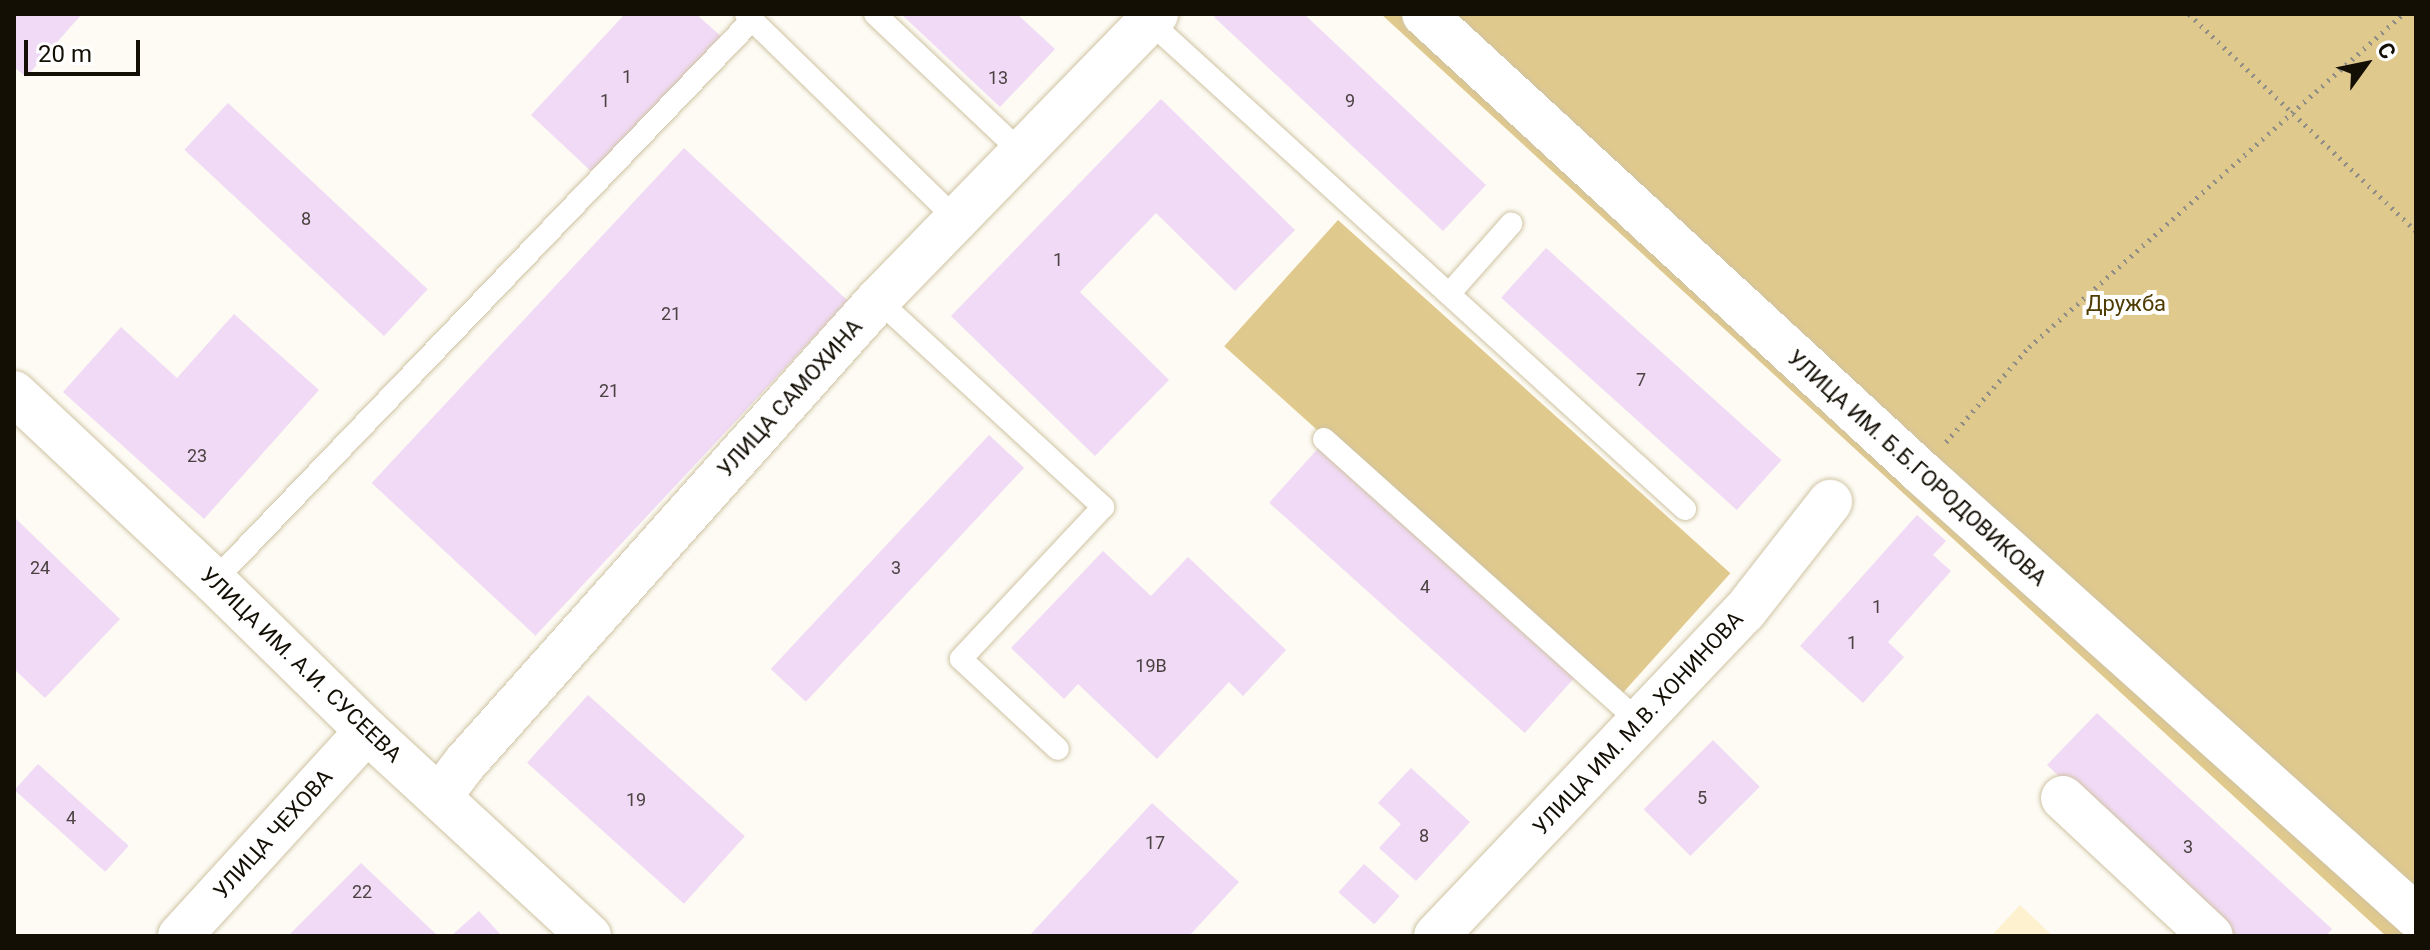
<!DOCTYPE html>
<html>
<head>
<meta charset="utf-8">
<style>
	body { margin:0 }
	#map { position:relative; width:2430px; height:950px; overflow:hidden; background:#fdfbf4; font-family:Roboto,sans-serif }
	div>[style] { position:absolute }
	[style*='--x'] { left:calc(var(--x)*1px); top:calc(var(--y)*1px); width:calc(var(--w)*1px); rotate:calc(var(--a)*1deg) }
	.built>* { inset:0; background:#fdf1d0 }
	.green>* { inset:0; background:#e0c98d; transform-origin:0 0 }
	.building>* { inset:0; background:#f0daf6; transform-origin:0 0 }
	.path>* { height:5px; margin-top:-2.5px; transform-origin:0; background:repeating-linear-gradient(90deg,#918e86 0 2px,transparent 0 8px) }
	.roads { filter:drop-shadow(0 0 2px #cfc3a3) drop-shadow(0 0 2px #cfc3a3) }
	.lane>* { height:22px; margin:-11px; padding:0 11px; transform-origin:11px; border-radius:11px; background:#fff }
	.street>* { height:44px; margin:-22px; padding:0 22px; transform-origin:22px; border-radius:22px; background:#fff }
	span { translate:-50% -50%; white-space:nowrap; text-align:center; line-height:1.15; -webkit-text-stroke:8px #fff; paint-order:stroke }
	.number-label { font-size:18px; color:#4b4241 }
	.number-label span { -webkit-text-stroke-width:0 }
	.park-label { font-size:22px; color:#4e3c03 }
	.street-label { font-size:22px; color:#140f05 }
	.frame { position:absolute; inset:0; border:16px solid #140f05; pointer-events:none }
	.north { position:absolute; left:2326px; top:24px; width:80px; height:80px; -webkit-text-stroke:6px #fff; paint-order:stroke; rotate:57deg; font-size:22px; font-weight:700; line-height:32px; text-align:center; color:#140f05 }
	.north::after { content:''; display:block; margin:auto; width:28px; height:36px; background:#140f05; clip-path:polygon(50% 0,100% 100%,50% 72%,0 100%) }
	.scale { position:absolute; left:24px; top:40px; width:116px; height:36px; box-sizing:border-box; border:4px solid #140f05; border-top:0; padding-left:10px; font-size:24px; line-height:28px; white-space:nowrap; color:#140f05; -webkit-text-stroke:6px #fff; paint-order:stroke }
</style>
</head>
<body>
<div id="map">
	<div class="built">
		<div style="clip-path:polygon(2020px 905px,2053px 936px,1991px 936px)"></div>
	</div>
	<div class="green">
		<div style="clip-path:polygon(1381px 14px,2416px 14px,2416px 936px,2386px 936px)"></div>
		<div style="left:1338px;top:220px;width:528px;height:170px;rotate:42deg"></div>
	</div>
	<div class="building">
		<div style="clip-path:polygon(14px 14px,82px 14px,26px 77px,14px 67px)"></div>
		<div style="clip-path:polygon(625px 14px,696px 14px,723px 38px,595px 175px,531px 115px)"></div>
		<div style="clip-path:polygon(901px 14px,1017px 14px,1055px 49px,1000px 107px)"></div>
		<div style="clip-path:polygon(1217px 14px,1304px 14px,1486px 185px,1443px 231px,1214px 17px)"></div>
		<div style="clip-path:polygon(1161px 99px,1295px 230px,1235px 291px,1156px 213px,1080px 292px,1169px 380px,1095px 456px,951px 316px)"></div>
		<div style="left:228px;top:103px;width:273px;height:64px;rotate:43deg"></div>
		<div style="left:684px;top:148px;width:224px;height:458px;rotate:43deg"></div>
		<div style="left:1546px;top:248px;width:317px;height:67px;rotate:42deg"></div>
		<div style="clip-path:polygon(234px 314px,319px 390px,204px 519px,63px 392px,121px 327px,177px 378px)"></div>
		<div style="left:989px;top:435px;width:48px;height:320px;rotate:43deg"></div>
		<div style="left:1322px;top:444px;width:344px;height:79px;rotate:42deg"></div>
		<div style="clip-path:polygon(1917px 515px,1946px 541px,1933px 555px,1951px 571px,1888px 642px,1904px 657px,1863px 703px,1800px 646px)"></div>
		<div style="clip-path:polygon(14px 517px,120px 619px,45px 698px,14px 669px)"></div>
		<div style="clip-path:polygon(1103px 551px,1151px 596px,1188px 557px,1286px 650px,1243px 696px,1229px 682px,1157px 759px,1078px 684px,1064px 699px,1011px 648px)"></div>
		<div style="left:588px;top:695px;width:211px;height:91px;rotate:42deg"></div>
		<div style="clip-path:polygon(2097px 713px,2332px 929px,2326px 936px,2228px 936px,2047px 765px)"></div>
		<div style="left:1713px;top:740px;width:66px;height:98px;rotate:45deg"></div>
		<div style="left:38px;top:764px;width:122px;height:35px;rotate:42deg"></div>
		<div style="clip-path:polygon(1411px 768px,1470px 822px,1416px 881px,1379px 848px,1401px 824px,1378px 803px)"></div>
		<div style="clip-path:polygon(1152px 803px,1239px 882px,1189px 936px,1029px 936px)"></div>
		<div style="clip-path:polygon(361px 863px,438px 936px,288px 936px)"></div>
		<div style="left:1364px;top:864px;width:48px;height:38px;rotate:42deg"></div>
		<div style="clip-path:polygon(479px 911px,502px 936px,451px 936px)"></div>
	</div>
	<div class="path">
		<div style="--x:2189;--y:14;--w:314;--a:43.7"></div>
		<div style="--x:1946;--y:442;--w:126;--a:-48.9"></div>
		<div style="--x:2029;--y:347;--w:501;--a:-41.68"></div>
	</div>
	<div class="roads">
		<div class="lane">
			<div style="--x:746;--y:14;--w:292;--a:44.3"></div>
			<div style="--x:875;--y:14;--w:201;--a:43.4"></div>
			<div style="--x:1149;--y:21;--w:725;--a:42.32"></div>
			<div style="--x:1449;--y:294;--w:94;--a:-48.5"></div>
			<div style="--x:878;--y:300;--w:306;--a:42.6"></div>
			<div style="--x:1103;--y:507;--w:208;--a:133.1"></div>
			<div style="--x:961;--y:659;--w:132;--a:42.9"></div>
			<div style="--x:1324;--y:439;--w:423;--a:41.9"></div>
			<div style="--x:214;--y:581;--w:776;--a:-46.2"></div>
		</div>
		<div class="street">
			<div style="--x:1424;--y:14;--w:676;--a:42.66"></div>
			<div style="--x:1921;--y:472;--w:665;--a:41.89"></div>
			<div style="--x:14;--y:393;--w:274;--a:43.2"></div>
			<div style="--x:214;--y:581;--w:214;--a:44.4"></div>
			<div style="--x:367;--y:731;--w:302;--a:42.7"></div>
			<div style="--x:440;--y:796;--w:41;--a:-52.9"></div>
			<div style="--x:465;--y:763;--w:620;--a:-48.27"></div>
			<div style="--x:878;--y:300;--w:399;--a:-45.8"></div>
			<div style="--x:2063;--y:798;--w:202;--a:43"></div>
			<div style="--x:180;--y:936;--w:277;--a:-47.6"></div>
			<div style="--x:1436;--y:936;--w:447;--a:-46.5"></div>
			<div style="--x:1744;--y:612;--w:140;--a:-52"></div>
		</div>
	</div>
	<div class="number-label">
		<span style="left:627px;top:77px">1</span>
		<span style="left:998px;top:78px">13</span>
		<span style="left:605px;top:101px">1</span>
		<span style="left:1350px;top:101px">9</span>
		<span style="left:306px;top:219px">8</span>
		<span style="left:1058px;top:260px">1</span>
		<span style="left:671px;top:314px">21</span>
		<span style="left:1641px;top:380px">7</span>
		<span style="left:609px;top:391px">21</span>
		<span style="left:197px;top:456px">23</span>
		<span style="left:40px;top:568px">24</span>
		<span style="left:896px;top:568px">3</span>
		<span style="left:1425px;top:587px">4</span>
		<span style="left:1877px;top:607px">1</span>
		<span style="left:1852px;top:643px">1</span>
		<span style="left:1151px;top:666px">19В</span>
		<span style="left:1702px;top:798px">5</span>
		<span style="left:636px;top:800px">19</span>
		<span style="left:71px;top:818px">4</span>
		<span style="left:1424px;top:836px">8</span>
		<span style="left:1155px;top:843px">17</span>
		<span style="left:2188px;top:847px">3</span>
		<span style="left:362px;top:892px">22</span>
	</div>
	<div class="park-label">
		<span style="left:2126px;top:304px">Дружба</span>
	</div>
	<div class="street-label">
		<span style="left:790px;top:398px;rotate:-48deg">УЛИЦА САМОХИНА</span>
		<span style="left:1917px;top:468px;rotate:42deg">УЛИЦА ИМ. Б.Б.ГОРОДОВИКОВА</span>
		<span style="left:301px;top:665px;rotate:44deg">УЛИЦА ИМ. А.И. СУСЕЕВА</span>
		<span style="left:1638px;top:723px;rotate:-47deg">УЛИЦА ИМ. М.В. ХОНИНОВА</span>
		<span style="left:273px;top:834px;rotate:-48deg">УЛИЦА ЧЕХОВА</span>
	</div>
	<div class="frame"></div>
	<div class="north">С</div>
	<div class="scale">20 m</div>
</div>
</body>
</html>
